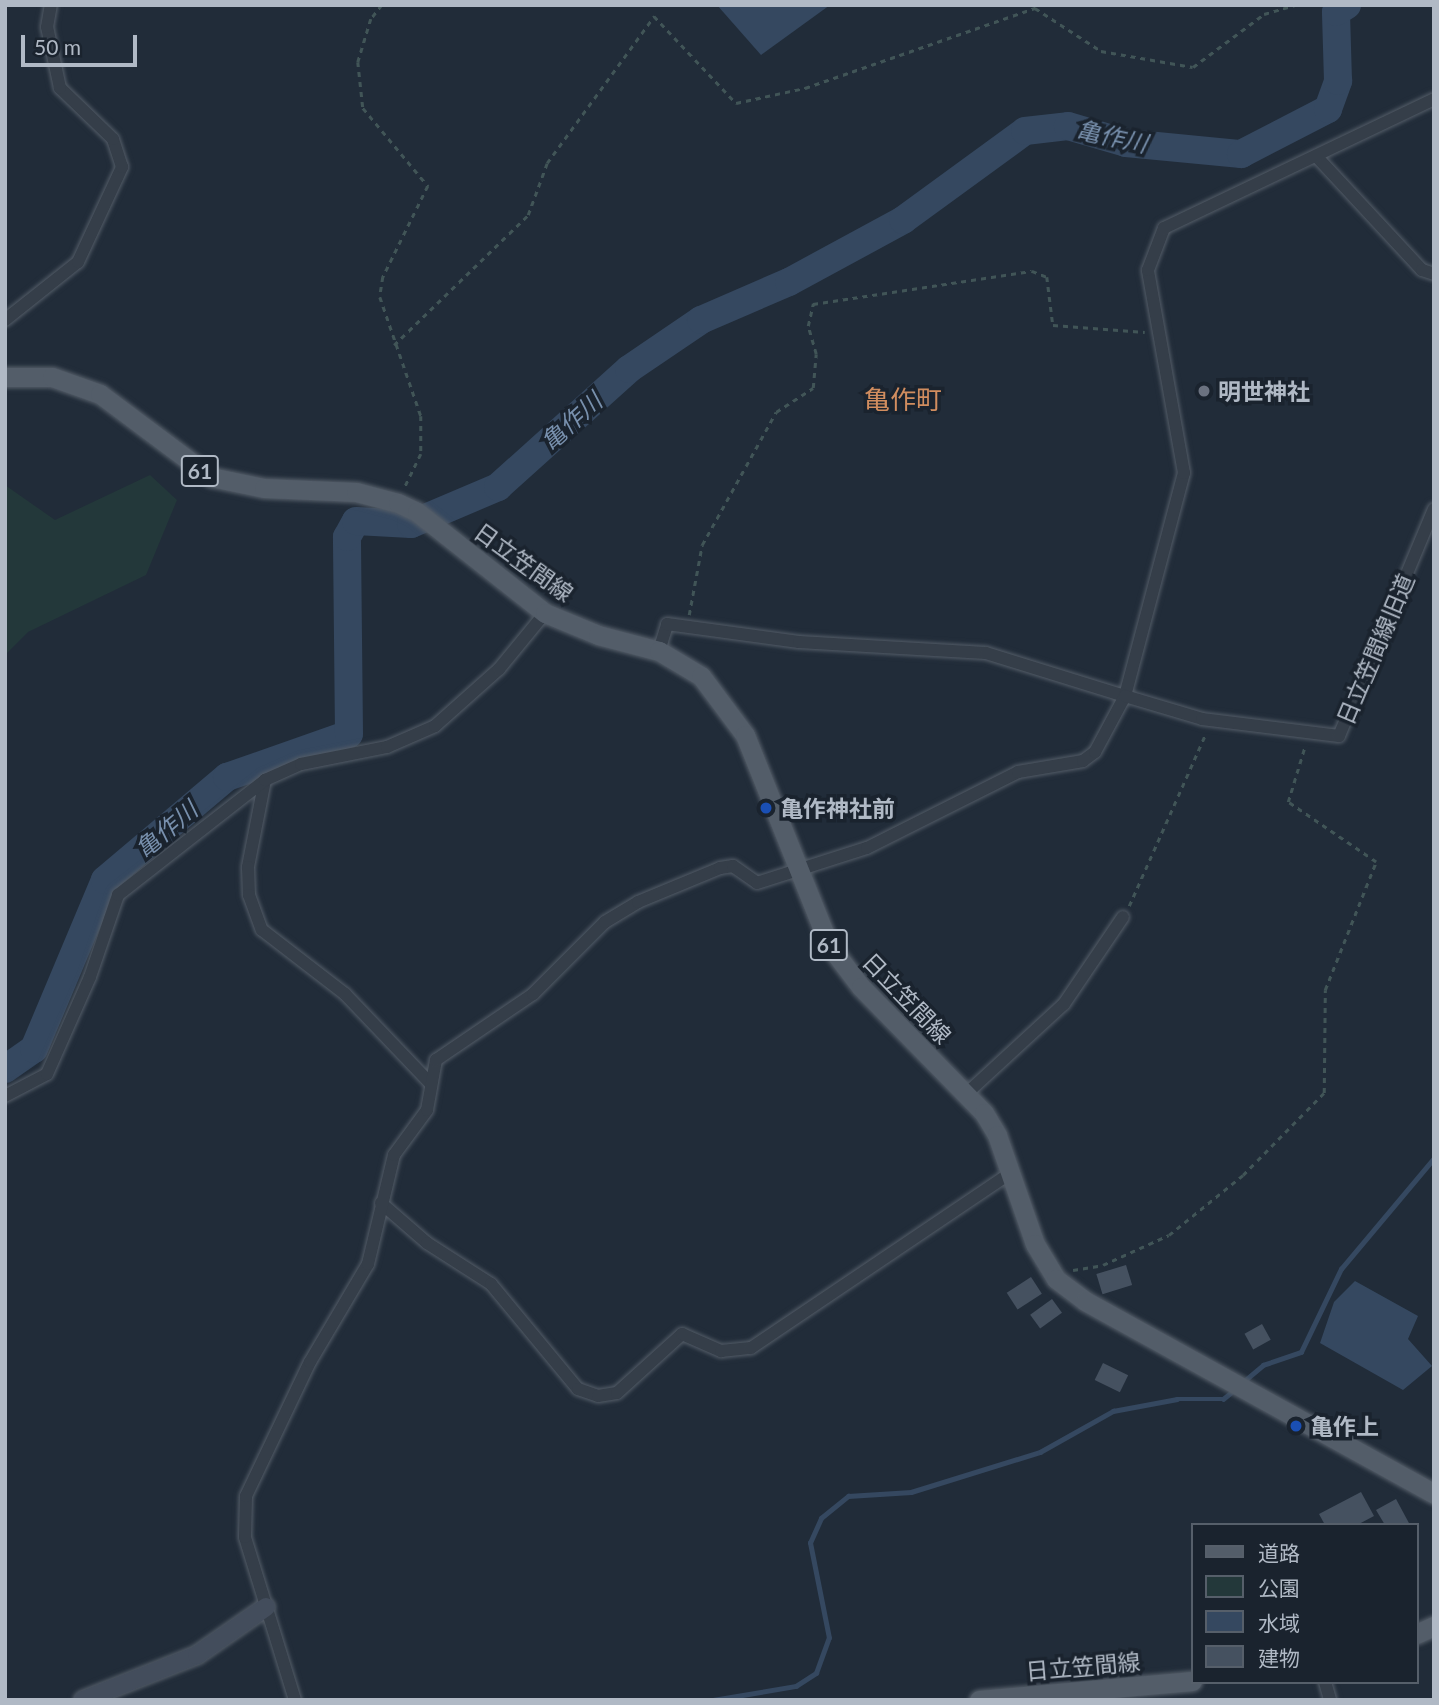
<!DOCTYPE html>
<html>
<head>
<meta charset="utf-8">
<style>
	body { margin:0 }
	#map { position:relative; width:1439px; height:1705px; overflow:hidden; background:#212c39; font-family:Lato,"Noto Sans JP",sans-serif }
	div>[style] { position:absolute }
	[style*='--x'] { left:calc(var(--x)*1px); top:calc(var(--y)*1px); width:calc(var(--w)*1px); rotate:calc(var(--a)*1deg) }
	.green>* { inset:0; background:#23383a }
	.water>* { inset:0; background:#354860 }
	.stream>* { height:4.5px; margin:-2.25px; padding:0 2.25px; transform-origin:2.25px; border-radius:2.25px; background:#354860 }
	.river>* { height:28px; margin:-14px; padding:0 14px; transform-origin:14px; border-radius:14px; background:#354860 }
	.building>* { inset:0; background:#455160; transform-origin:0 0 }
	.path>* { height:2.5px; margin-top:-1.25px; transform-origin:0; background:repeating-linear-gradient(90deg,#415557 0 5px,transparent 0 10px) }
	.roads { filter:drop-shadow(0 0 2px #535c67) drop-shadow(0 0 2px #535c67) }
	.street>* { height:12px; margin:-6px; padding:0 6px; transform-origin:6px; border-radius:6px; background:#353e49 }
	.secondary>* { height:18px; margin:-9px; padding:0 9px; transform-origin:9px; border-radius:9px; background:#434d5c }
	.primary>* { height:19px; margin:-9.5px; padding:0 9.5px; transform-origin:9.5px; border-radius:9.5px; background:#535d69 }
	.dots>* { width:19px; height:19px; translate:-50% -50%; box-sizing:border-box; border:4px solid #1a232e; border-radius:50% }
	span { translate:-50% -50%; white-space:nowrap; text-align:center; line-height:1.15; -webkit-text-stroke:7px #1a232e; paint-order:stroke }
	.shield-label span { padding:2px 5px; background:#1a232e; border:2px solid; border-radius:5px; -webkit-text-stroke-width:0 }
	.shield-label { font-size:21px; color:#b0b9c5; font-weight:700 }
	.poi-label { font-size:23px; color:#b0b9c5; font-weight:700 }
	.left { translate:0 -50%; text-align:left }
	.street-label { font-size:23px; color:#b0b9c5 }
	.water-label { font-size:24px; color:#7890ad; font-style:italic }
	.quarter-label { font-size:26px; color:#d18d5f }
	.frame { position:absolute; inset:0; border:7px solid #b0b9c5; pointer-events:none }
	.legend { position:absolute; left:1191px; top:1523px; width:228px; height:161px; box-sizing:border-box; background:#1a232e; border:2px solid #565f6a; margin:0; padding:9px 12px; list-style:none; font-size:21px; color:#b0b9c5 }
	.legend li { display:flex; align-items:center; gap:14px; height:35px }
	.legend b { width:35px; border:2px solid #565f6a }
	.scale { position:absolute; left:21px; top:35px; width:116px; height:32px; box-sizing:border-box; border:4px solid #b0b9c5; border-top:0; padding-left:9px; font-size:21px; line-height:24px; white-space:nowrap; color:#b0b9c5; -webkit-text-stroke:5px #1a232e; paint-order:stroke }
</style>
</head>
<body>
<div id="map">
	<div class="green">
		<div style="clip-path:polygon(150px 475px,177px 500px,146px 575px,28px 632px,5px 655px,5px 485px,55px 520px)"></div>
	</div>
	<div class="water">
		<div style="clip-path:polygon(717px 5px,830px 5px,761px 55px)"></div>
		<div style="clip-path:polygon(1355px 1281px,1418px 1316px,1408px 1339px,1432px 1366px,1403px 1390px,1320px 1343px,1334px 1302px)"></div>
	</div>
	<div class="stream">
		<div style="--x:1243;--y:1382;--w:26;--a:-40"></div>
		<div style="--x:1263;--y:1365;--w:40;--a:-18.9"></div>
		<div style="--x:1301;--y:1352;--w:92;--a:-64.3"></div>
		<div style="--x:1341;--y:1269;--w:145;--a:-50"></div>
		<div style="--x:713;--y:1700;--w:84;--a:-9.6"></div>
		<div style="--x:796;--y:1686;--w:24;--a:-33"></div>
		<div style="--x:816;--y:1673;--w:37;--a:-70"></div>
		<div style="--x:829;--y:1638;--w:97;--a:-101.3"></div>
		<div style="--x:810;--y:1543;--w:27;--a:-66"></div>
		<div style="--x:821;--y:1518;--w:35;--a:-39"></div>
		<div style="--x:848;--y:1496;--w:63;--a:-3.6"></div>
		<div style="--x:911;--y:1492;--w:135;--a:-17.2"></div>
		<div style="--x:1040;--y:1452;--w:84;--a:-29.3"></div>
		<div style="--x:1113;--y:1411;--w:65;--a:-10.6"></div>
		<div style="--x:1177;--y:1399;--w:46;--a:0"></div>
		<div style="--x:1223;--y:1399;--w:14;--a:-39"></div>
	</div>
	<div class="river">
		<div style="--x:5;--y:1069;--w:35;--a:-35"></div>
		<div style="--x:34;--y:1049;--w:183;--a:-67.2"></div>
		<div style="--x:105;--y:880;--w:160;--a:-40.2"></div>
		<div style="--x:227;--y:777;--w:129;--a:-19.4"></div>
		<div style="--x:349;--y:734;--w:197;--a:-90.6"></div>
		<div style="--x:347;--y:537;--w:18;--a:-61"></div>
		<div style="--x:356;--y:521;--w:55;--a:3.1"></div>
		<div style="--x:411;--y:524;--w:95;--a:-23"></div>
		<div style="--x:498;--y:487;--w:176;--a:-42"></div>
		<div style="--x:629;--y:369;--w:87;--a:-34.2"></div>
		<div style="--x:701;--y:320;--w:96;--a:-23.4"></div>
		<div style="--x:789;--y:282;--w:130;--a:-28.5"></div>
		<div style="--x:903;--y:220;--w:151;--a:-36.1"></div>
		<div style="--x:1025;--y:131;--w:43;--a:-6.6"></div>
		<div style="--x:1068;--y:126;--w:60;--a:16.3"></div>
		<div style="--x:1126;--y:143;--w:116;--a:5.5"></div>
		<div style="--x:1241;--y:154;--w:98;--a:-27.3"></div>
		<div style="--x:1328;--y:109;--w:30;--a:-70"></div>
		<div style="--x:1338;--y:81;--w:69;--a:-91.7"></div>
		<div style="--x:1336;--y:12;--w:13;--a:-32"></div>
	</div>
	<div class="building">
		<div style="left:1126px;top:1265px;width:21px;height:31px;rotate:73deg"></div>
		<div style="left:1031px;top:1277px;width:20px;height:29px;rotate:57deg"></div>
		<div style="left:1052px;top:1299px;width:17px;height:27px;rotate:54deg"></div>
		<div style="left:1262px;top:1324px;width:18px;height:20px;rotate:61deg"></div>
		<div style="left:1103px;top:1363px;width:28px;height:19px;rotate:26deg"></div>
		<div style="clip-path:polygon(1361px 1492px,1374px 1516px,1357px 1525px,1325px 1525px,1319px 1514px)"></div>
		<div style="clip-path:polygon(1396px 1499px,1410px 1525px,1385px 1525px,1376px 1510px)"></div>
	</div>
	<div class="path">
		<div style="--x:382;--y:5;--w:18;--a:128"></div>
		<div style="--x:371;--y:19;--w:45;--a:106.8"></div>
		<div style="--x:358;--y:62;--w:46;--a:83.8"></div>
		<div style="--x:363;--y:108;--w:102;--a:50.2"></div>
		<div style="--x:428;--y:186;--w:102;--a:116.3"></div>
		<div style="--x:383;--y:277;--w:20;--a:99"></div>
		<div style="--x:380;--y:297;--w:126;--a:71"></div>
		<div style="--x:421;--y:416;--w:38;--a:90"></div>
		<div style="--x:421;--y:454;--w:37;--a:116"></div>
		<div style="--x:394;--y:345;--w:187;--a:-44.1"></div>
		<div style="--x:528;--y:215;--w:55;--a:-69.9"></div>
		<div style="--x:547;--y:163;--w:182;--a:-53.9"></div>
		<div style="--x:654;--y:16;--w:120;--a:46.7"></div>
		<div style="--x:736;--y:103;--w:71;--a:-12.3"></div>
		<div style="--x:805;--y:88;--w:244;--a:-19.2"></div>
		<div style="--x:1035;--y:8;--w:79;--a:33.1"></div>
		<div style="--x:1101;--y:51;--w:93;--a:9.9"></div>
		<div style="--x:1193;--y:67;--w:89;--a:-36.7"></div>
		<div style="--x:1264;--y:14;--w:33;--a:-16"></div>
		<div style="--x:689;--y:615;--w:71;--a:-79.5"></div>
		<div style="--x:702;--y:545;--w:152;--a:-60.9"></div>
		<div style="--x:776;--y:412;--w:44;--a:-33"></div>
		<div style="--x:813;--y:388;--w:34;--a:-85"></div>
		<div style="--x:816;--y:354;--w:29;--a:-106"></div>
		<div style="--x:808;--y:326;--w:23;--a:-77"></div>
		<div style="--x:813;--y:304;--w:221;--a:-8.6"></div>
		<div style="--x:1032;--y:271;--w:16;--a:22"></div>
		<div style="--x:1047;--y:277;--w:48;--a:82.9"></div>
		<div style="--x:1053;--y:325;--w:92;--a:4.4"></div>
		<div style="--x:1129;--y:906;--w:189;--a:-66"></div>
		<div style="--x:1073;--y:1270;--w:30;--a:-9"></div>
		<div style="--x:1103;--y:1265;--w:72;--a:-24.4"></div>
		<div style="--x:1169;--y:1235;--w:95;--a:-39"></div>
		<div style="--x:1243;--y:1175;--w:115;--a:-45.4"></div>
		<div style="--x:1324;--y:1093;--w:103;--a:-89.4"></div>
		<div style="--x:1325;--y:990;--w:138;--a:-68.3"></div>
		<div style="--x:1376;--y:862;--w:107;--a:-145.7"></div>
		<div style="--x:1288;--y:802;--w:59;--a:-73.1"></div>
	</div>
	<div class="roads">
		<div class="street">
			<div style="--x:1317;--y:157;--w:154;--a:47.1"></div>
			<div style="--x:1422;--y:270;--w:13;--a:18"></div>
			<div style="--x:5;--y:320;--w:93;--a:-38.5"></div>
			<div style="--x:78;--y:262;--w:105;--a:-65.1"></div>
			<div style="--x:122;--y:167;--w:29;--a:-108"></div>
			<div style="--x:113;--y:139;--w:74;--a:-136.1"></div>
			<div style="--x:60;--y:88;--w:62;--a:-102"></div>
			<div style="--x:47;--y:27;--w:22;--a:-80"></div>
			<div style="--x:659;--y:651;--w:28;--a:-73"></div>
			<div style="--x:667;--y:624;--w:133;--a:7.8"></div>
			<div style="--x:799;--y:642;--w:187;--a:3.4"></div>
			<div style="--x:986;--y:653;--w:145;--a:17.2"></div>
			<div style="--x:1125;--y:696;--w:231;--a:-75.2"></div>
			<div style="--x:1184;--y:473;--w:206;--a:-100.1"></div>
			<div style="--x:1148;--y:270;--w:45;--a:-69.1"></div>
			<div style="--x:1164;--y:228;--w:299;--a:-25.5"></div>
			<div style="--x:265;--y:780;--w:89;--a:101.1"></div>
			<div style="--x:248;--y:867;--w:28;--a:88"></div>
			<div style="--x:249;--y:895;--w:37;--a:70"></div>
			<div style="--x:262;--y:930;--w:105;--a:37.6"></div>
			<div style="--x:345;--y:994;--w:122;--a:46.3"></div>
			<div style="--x:966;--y:1094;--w:133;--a:-42.6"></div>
			<div style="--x:1064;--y:1004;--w:105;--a:-55.9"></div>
			<div style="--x:5;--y:1096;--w:47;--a:-27.6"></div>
			<div style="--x:47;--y:1074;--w:106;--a:-66.1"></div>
			<div style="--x:90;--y:977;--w:87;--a:-71.1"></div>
			<div style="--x:118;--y:895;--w:187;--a:-38"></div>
			<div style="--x:265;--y:780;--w:39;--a:-24"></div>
			<div style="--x:301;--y:764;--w:88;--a:-11.2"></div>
			<div style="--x:387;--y:747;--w:52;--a:-23.6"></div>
			<div style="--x:435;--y:726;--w:86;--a:-41.7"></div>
			<div style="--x:499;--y:669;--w:72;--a:-50.6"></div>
			<div style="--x:381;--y:1203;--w:61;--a:41"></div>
			<div style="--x:427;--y:1243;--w:76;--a:32.6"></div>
			<div style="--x:491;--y:1284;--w:136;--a:50.4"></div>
			<div style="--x:578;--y:1389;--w:21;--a:19"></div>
			<div style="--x:598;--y:1396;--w:19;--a:-9"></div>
			<div style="--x:617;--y:1393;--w:88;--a:-42.2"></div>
			<div style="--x:682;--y:1334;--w:43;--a:23.6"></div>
			<div style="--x:721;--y:1351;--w:30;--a:-6"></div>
			<div style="--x:751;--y:1348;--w:313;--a:-34"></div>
			<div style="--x:1325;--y:1682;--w:19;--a:74"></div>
			<div style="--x:295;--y:1700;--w:170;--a:-107.1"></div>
			<div style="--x:245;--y:1537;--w:41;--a:-88.6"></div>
			<div style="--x:246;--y:1496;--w:148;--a:-64.5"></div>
			<div style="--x:310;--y:1362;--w:114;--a:-59.4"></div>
			<div style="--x:368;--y:1264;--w:112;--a:-76.6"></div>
			<div style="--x:394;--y:1155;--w:56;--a:-53.7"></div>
			<div style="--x:427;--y:1110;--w:51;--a:-79.8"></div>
			<div style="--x:436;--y:1060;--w:117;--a:-34.2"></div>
			<div style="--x:533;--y:994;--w:102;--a:-45"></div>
			<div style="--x:605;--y:922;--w:39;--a:-31"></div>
			<div style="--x:638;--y:902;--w:89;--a:-22.5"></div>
			<div style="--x:720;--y:868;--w:13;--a:-9"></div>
			<div style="--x:733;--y:866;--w:29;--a:35"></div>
			<div style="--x:757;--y:883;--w:115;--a:-17.7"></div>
			<div style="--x:867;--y:848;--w:169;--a:-26.7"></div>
			<div style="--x:1018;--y:772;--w:66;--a:-9.6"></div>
			<div style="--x:1083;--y:761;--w:15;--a:-37"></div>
			<div style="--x:1095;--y:752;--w:64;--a:-61.8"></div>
			<div style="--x:1125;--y:696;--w:80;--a:16.6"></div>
			<div style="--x:1202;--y:719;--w:138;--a:7.1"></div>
			<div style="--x:1339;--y:736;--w:246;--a:-67.3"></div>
		</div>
		<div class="secondary">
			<div style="--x:83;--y:1700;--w:123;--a:-21.5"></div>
			<div style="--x:197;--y:1655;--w:84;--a:-34.8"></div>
		</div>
		<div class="primary">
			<div style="--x:5;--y:377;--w:47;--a:0"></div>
			<div style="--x:52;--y:377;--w:51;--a:19.5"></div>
			<div style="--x:100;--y:394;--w:139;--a:36.8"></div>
			<div style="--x:211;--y:477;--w:54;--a:11.7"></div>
			<div style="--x:264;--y:488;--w:92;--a:2.5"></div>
			<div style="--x:356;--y:492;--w:43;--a:14.7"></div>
			<div style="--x:398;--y:503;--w:21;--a:25"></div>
			<div style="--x:417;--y:512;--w:163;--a:38.3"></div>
			<div style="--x:545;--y:613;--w:57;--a:22.5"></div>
			<div style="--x:598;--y:635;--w:63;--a:14.7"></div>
			<div style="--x:659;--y:651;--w:49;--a:30.8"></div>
			<div style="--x:701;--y:676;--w:74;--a:53.3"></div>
			<div style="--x:745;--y:735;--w:226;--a:68.2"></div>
			<div style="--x:829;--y:945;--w:53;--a:52.7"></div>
			<div style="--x:861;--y:987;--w:176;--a:45.7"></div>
			<div style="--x:984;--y:1113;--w:26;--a:59"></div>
			<div style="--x:997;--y:1135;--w:115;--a:70.8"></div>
			<div style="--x:1035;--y:1244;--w:41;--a:59"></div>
			<div style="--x:1056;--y:1279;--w:36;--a:37"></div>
			<div style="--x:1085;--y:1301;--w:399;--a:28.9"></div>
			<div style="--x:1416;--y:1634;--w:20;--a:-24"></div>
			<div style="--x:979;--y:1700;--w:214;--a:-5.1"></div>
		</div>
	</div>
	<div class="dots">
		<div style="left:1204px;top:391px;background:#6b7280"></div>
		<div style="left:766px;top:808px;background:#1a4fb4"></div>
		<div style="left:1296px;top:1426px;background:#1a4fb4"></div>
	</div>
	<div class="shield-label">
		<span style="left:200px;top:471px">61</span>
		<span style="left:829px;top:945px">61</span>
	</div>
	<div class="poi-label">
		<span class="left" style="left:1218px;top:391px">明世神社</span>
		<span class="left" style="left:780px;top:808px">亀作神社前</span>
		<span class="left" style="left:1310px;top:1426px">亀作上</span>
	</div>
	<div class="street-label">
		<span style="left:524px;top:562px;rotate:36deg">日立笠間線</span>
		<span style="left:1375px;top:649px;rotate:-67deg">日立笠間線旧道</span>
		<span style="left:907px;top:998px;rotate:46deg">日立笠間線</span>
		<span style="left:1083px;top:1666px;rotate:-5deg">日立笠間線</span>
	</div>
	<div class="water-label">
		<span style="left:1112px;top:136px;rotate:12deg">亀作川</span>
		<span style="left:571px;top:421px;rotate:-42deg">亀作川</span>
		<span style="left:166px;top:829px;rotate:-40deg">亀作川</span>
	</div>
	<div class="quarter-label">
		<span style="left:903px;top:400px">亀作町</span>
	</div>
	<div class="frame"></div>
	<ul class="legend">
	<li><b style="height:9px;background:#535d69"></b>道路</li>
	<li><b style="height:19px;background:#23383a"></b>公園</li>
	<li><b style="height:19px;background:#354860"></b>水域</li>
	<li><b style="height:19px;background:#455160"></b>建物</li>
	</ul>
	<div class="scale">50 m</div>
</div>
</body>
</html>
